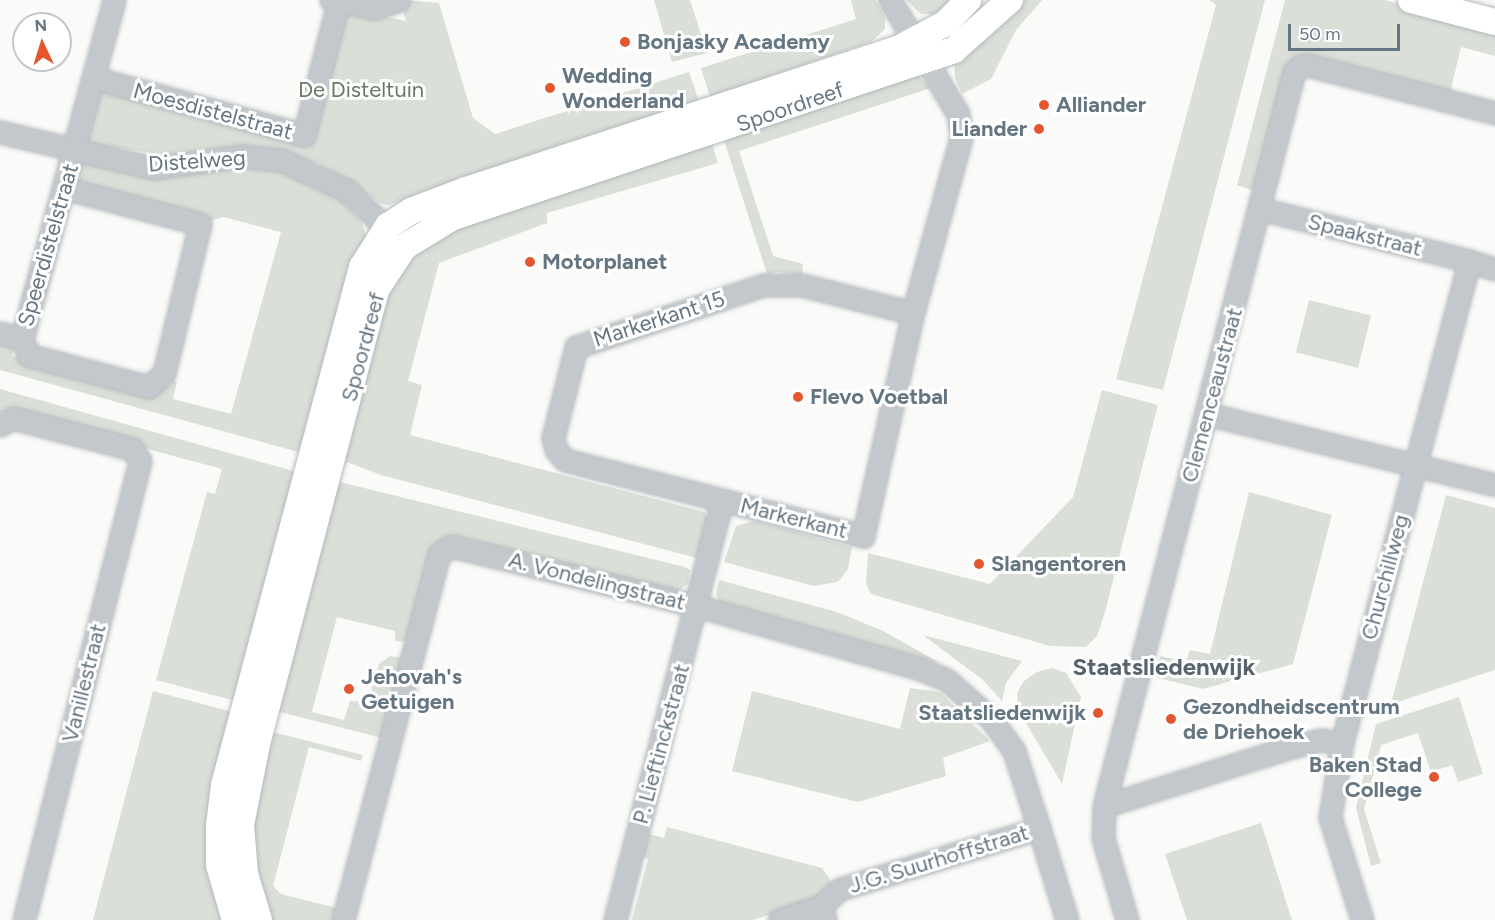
<!DOCTYPE html>
<html>
<head>
<meta charset="utf-8">
<style>
	body { margin:0 }
	#map { position:relative; width:1495px; height:920px; overflow:hidden; background:#fafaf8; font-family:Figtree,sans-serif }
	div>[style] { position:absolute }
	[style*='--x'] { left:calc(var(--x)*1px); top:calc(var(--y)*1px); width:calc(var(--w)*1px); rotate:calc(var(--a)*1deg) }
	.green>* { inset:0; background:#dadfd7; transform-origin:0 0 }
	.roads { filter:drop-shadow(0 0 2px #b5babe) drop-shadow(0 0 2px #b5babe) }
	.minor>* { height:21px; margin:-10.5px; padding:0 10.5px; transform-origin:10.5px; border-radius:10.5px; background:#c3c8cc }
	.major>* { height:26px; margin:-13px; padding:0 13px; transform-origin:13px; border-radius:13px; background:#fff }
	.dots>* { width:16px; height:16px; translate:-50% -50%; box-sizing:border-box; border:3px solid #fff; border-radius:50% }
	span { translate:-50% -50%; white-space:nowrap; text-align:center; line-height:1.15; -webkit-text-stroke:6px #fff; paint-order:stroke }
	.poi-label { font-size:22px; color:#657683; font-weight:700 }
	.left { translate:0 -50%; text-align:left }
	.right { translate:-100% -50%; text-align:right }
	.park-label { font-size:22px; color:#687a64 }
	.street-label { font-size:22px; color:#657683 }
	.neighbourhood-label { font-size:24px; color:#57646e; font-weight:700 }
	.north { position:absolute; left:12px; top:12px; width:60px; height:60px; box-sizing:border-box; background:#fff; border:2px solid #c1c8cd; border-radius:50%; rotate:356deg; font-size:16px; font-weight:700; line-height:24px; text-align:center; color:#657683 }
	.north::after { content:''; display:block; margin:auto; width:21px; height:27px; background:#e4572e; clip-path:polygon(50% 0,100% 100%,50% 72%,0 100%) }
	.scale { position:absolute; left:1288px; top:24px; width:112px; height:27px; box-sizing:border-box; border:3px solid #657683; border-top:0; padding-left:8px; font-size:18px; line-height:21px; white-space:nowrap; color:#657683; -webkit-text-stroke:4px #fff; paint-order:stroke }
</style>
</head>
<body>
<div id="map">
	<div class="green">
		<div style="clip-path:polygon(407px 0,439px 3px,473px 118px,495px 134px,689px 72px,699px 101px,389px 205px,382px 204px,317px 163px,268px 148px,164px 155px,80px 142px,95px 84px,308px 139px,343px 7px,406px 21px,400px 2px)"></div>
		<div style="clip-path:polygon(654px 0,690px 0,707px 53px,672px 62px)"></div>
		<div style="clip-path:polygon(851px 0,876px 0,885px 17px,885px 29px,871px 42px,710px 97px,701px 68px,856px 19px)"></div>
		<div style="clip-path:polygon(906px 0,958px 0,937px 14px,921px 14px)"></div>
		<div style="clip-path:polygon(1024px 0,1042px 0,1016px 30px,991px 79px,962px 94px,955px 78px,954px 58px,996px 29px)"></div>
		<div style="clip-path:polygon(1209px 0,1265px 0,1163px 390px,1116px 379px,1216px 5px)"></div>
		<div style="clip-path:polygon(1285px 0,1385px 0,1495px 31px,1495px 56px,1461px 47px,1450px 93px,1311px 56px,1258px 192px,1237px 185px)"></div>
		<div style="clip-path:polygon(913px 72px,931px 88px,739px 151px,773px 256px,803px 264px,802px 276px,778px 272px,767px 274px,722px 134px)"></div>
		<div style="clip-path:polygon(712px 144px,718px 163px,547px 213px,547px 223px,439px 263px,408px 381px,422px 385px,410px 435px,705px 512px,708px 521px,697px 558px,381px 475px,341px 460px,370px 346px,392px 283px,424px 244px,446px 231px)"></div>
		<div style="clip-path:polygon(84px 163px,277px 167px,340px 199px,362px 223px,366px 235px,302px 453px,0 370px,0 338px,15px 342px,12px 356px,125px 386px,166px 379px,177px 382px,173px 399px,231px 414px,281px 232px,223px 217px,210px 221px,74px 180px,80px 165px)"></div>
		<div style="left:1309px;top:300px;width:64px;height:54px;rotate:14deg"></div>
		<div style="clip-path:polygon(0 389px,297px 472px,236px 701px,156px 680px,207px 492px,215px 494px,222px 469px,6px 411px,0 412px)"></div>
		<div style="clip-path:polygon(1102px 390px,1158px 405px,1105px 612px,1097px 636px,1086px 647px,1050px 646px,871px 594px,866px 584px,868px 553px,990px 584px,1073px 497px)"></div>
		<div style="clip-path:polygon(336px 481px,685px 567px,690px 570px,688px 584px,676px 592px,459px 537px,447px 538px,431px 548px,406px 642px,395px 641px,395px 631px,337px 617px,312px 712px,344px 720px,350px 701px,368px 702px,379px 664px,390px 656px,402px 658px,382px 738px,276px 711px)"></div>
		<div style="clip-path:polygon(1249px 492px,1332px 515px,1293px 664px,1203px 689px,1154px 677px,1160px 656px,1186px 662px,1190px 650px,1210px 654px)"></div>
		<div style="clip-path:polygon(1446px 495px,1495px 508px,1495px 670px,1391px 704px)"></div>
		<div style="clip-path:polygon(754px 521px,852px 547px,848px 569px,838px 582px,814px 586px,724px 562px,736px 526px)"></div>
		<div style="clip-path:polygon(719px 580px,837px 612px,883px 631px,940px 663px,726px 607px,719px 602px,716px 593px)"></div>
		<div style="clip-path:polygon(923px 635px,1022px 661px,1006px 683px,1002px 701px,983px 680px)"></div>
		<div style="clip-path:polygon(1053px 668px,1066px 673px,1081px 697px,1062px 784px,1019px 711px,1017px 693px,1024px 681px,1037px 672px)"></div>
		<div style="clip-path:polygon(910px 688px,940px 692px,990px 741px,943px 758px,946px 776px,858px 802px,732px 771px,752px 691px,900px 729px)"></div>
		<div style="clip-path:polygon(153px 691px,233px 712px,223px 920px,93px 920px)"></div>
		<div style="clip-path:polygon(1459px 697px,1483px 774px,1458px 782px,1452px 765px,1431px 772px,1418px 733px,1381px 745px,1364px 809px,1381px 863px,1371px 866px,1356px 808px,1376px 724px)"></div>
		<div style="clip-path:polygon(273px 732px,363px 755px,361px 761px,309px 747px,273px 886px,281px 894px,337px 908px,333px 920px,266px 920px,249px 841px,249px 817px)"></div>
		<div style="clip-path:polygon(1261px 823px,1292px 920px,1187px 920px,1165px 854px)"></div>
		<div style="clip-path:polygon(667px 827px,822px 868px,833px 884px,821px 898px,753px 920px,632px 920px,648px 859px,637px 855px,642px 832px,664px 838px)"></div>
	</div>
	<div class="roads">
		<div class="minor">
			<div style="--x:331;--y:0;--w:45;--a:10.3"></div>
			<div style="--x:375;--y:8;--w:25;--a:-18"></div>
			<div style="--x:94;--y:78;--w:218;--a:15.2"></div>
			<div style="--x:304;--y:135;--w:139;--a:-75.5"></div>
			<div style="--x:0;--y:132;--w:157;--a:13.2"></div>
			<div style="--x:153;--y:168;--w:90;--a:-7.7"></div>
			<div style="--x:242;--y:156;--w:39;--a:6"></div>
			<div style="--x:281;--y:160;--w:72;--a:24.8"></div>
			<div style="--x:346;--y:190;--w:71;--a:43.3"></div>
			<div style="--x:1261;--y:209;--w:214;--a:14"></div>
			<div style="--x:0;--y:333;--w:23;--a:15"></div>
			<div style="--x:22;--y:339;--w:17;--a:69"></div>
			<div style="--x:28;--y:355;--w:125;--a:14.8"></div>
			<div style="--x:149;--y:387;--w:21;--a:-43"></div>
			<div style="--x:164;--y:373;--w:153;--a:-76.4"></div>
			<div style="--x:200;--y:224;--w:141;--a:-165.2"></div>
			<div style="--x:22;--y:339;--w:351;--a:-74.8"></div>
			<div style="--x:1207;--y:414;--w:297;--a:13.8"></div>
			<div style="--x:0;--y:425;--w:15;--a:-28"></div>
			<div style="--x:13;--y:418;--w:123;--a:14.6"></div>
			<div style="--x:132;--y:449;--w:14;--a:56"></div>
			<div style="--x:140;--y:461;--w:473;--a:104.2"></div>
			<div style="--x:722;--y:500;--w:162;--a:-165.7"></div>
			<div style="--x:565;--y:460;--w:13;--a:-132"></div>
			<div style="--x:556;--y:450;--w:12;--a:-104"></div>
			<div style="--x:553;--y:438;--w:94;--a:-75.8"></div>
			<div style="--x:576;--y:347;--w:197;--a:-18.3"></div>
			<div style="--x:763;--y:285;--w:39;--a:0"></div>
			<div style="--x:802;--y:285;--w:114;--a:14.2"></div>
			<div style="--x:1104;--y:806;--w:196;--a:-17.5"></div>
			<div style="--x:1291;--y:747;--w:32;--a:-13"></div>
			<div style="--x:1322;--y:740;--w:20;--a:9"></div>
			<div style="--x:821;--y:906;--w:25;--a:-42"></div>
			<div style="--x:840;--y:889;--w:208;--a:-17"></div>
			<div style="--x:1039;--y:828;--w:96;--a:73.1"></div>
			<div style="--x:343;--y:920;--w:378;--a:-75.3"></div>
			<div style="--x:439;--y:554;--w:14;--a:-34"></div>
			<div style="--x:451;--y:546;--w:253;--a:13.7"></div>
			<div style="--x:697;--y:606;--w:233;--a:15.7"></div>
			<div style="--x:921;--y:669;--w:28;--a:23"></div>
			<div style="--x:947;--y:680;--w:59;--a:41.6"></div>
			<div style="--x:991;--y:719;--w:39;--a:54"></div>
			<div style="--x:1014;--y:751;--w:81;--a:72"></div>
			<div style="--x:615;--y:920;--w:433;--a:-75.7"></div>
			<div style="--x:722;--y:500;--w:146;--a:14.3"></div>
			<div style="--x:863;--y:536;--w:229;--a:-77.4"></div>
			<div style="--x:913;--y:313;--w:182;--a:-74.7"></div>
			<div style="--x:961;--y:137;--w:23;--a:-97"></div>
			<div style="--x:958;--y:114;--w:133;--a:-120.8"></div>
			<div style="--x:779;--y:920;--w:44;--a:-18.4"></div>
			<div style="--x:821;--y:906;--w:14;--a:73"></div>
			<div style="--x:1127;--y:920;--w:85;--a:-106.3"></div>
			<div style="--x:1103;--y:838;--w:32;--a:-88"></div>
			<div style="--x:1104;--y:806;--w:758;--a:-75.49"></div>
			<div style="--x:1294;--y:72;--w:8;--a:-45"></div>
			<div style="--x:1300;--y:66;--w:7;--a:-8"></div>
			<div style="--x:1307;--y:65;--w:194;--a:14.3"></div>
			<div style="--x:1362;--y:920;--w:108;--a:-107.3"></div>
			<div style="--x:1330;--y:817;--w:75;--a:-80.8"></div>
			<div style="--x:1342;--y:743;--w:498;--a:-75.2"></div>
			<div style="--x:1469;--y:261;--w:27;--a:17"></div>
		</div>
		<div class="major">
			<div style="--x:1411;--y:0;--w:87;--a:14.7"></div>
			<div style="--x:235;--y:920;--w:57;--a:-106.2"></div>
			<div style="--x:219;--y:865;--w:39;--a:-90"></div>
			<div style="--x:219;--y:826;--w:41;--a:-83"></div>
			<div style="--x:224;--y:785;--w:536;--a:-75.08"></div>
			<div style="--x:362;--y:267;--w:49;--a:-57.6"></div>
			<div style="--x:388;--y:226;--w:27;--a:-33"></div>
			<div style="--x:411;--y:211;--w:59;--a:-20.9"></div>
			<div style="--x:466;--y:190;--w:454;--a:-18.1"></div>
			<div style="--x:898;--y:49;--w:55;--a:-28.4"></div>
			<div style="--x:946;--y:23;--w:32;--a:-46"></div>
			<div style="--x:259;--y:920;--w:48;--a:-106.9"></div>
			<div style="--x:245;--y:874;--w:49;--a:-94.7"></div>
			<div style="--x:241;--y:825;--w:83;--a:-78.8"></div>
			<div style="--x:257;--y:744;--w:469;--a:-75.3"></div>
			<div style="--x:376;--y:290;--w:51;--a:-56.9"></div>
			<div style="--x:404;--y:247;--w:57;--a:-31.5"></div>
			<div style="--x:453;--y:217;--w:528;--a:-18.43"></div>
			<div style="--x:954;--y:50;--w:75;--a:-41.8"></div>
		</div>
	</div>
	<div class="dots">
		<div style="left:625px;top:42px;background:#e4572e"></div>
		<div style="left:550px;top:88px;background:#e4572e"></div>
		<div style="left:1044px;top:105px;background:#e4572e"></div>
		<div style="left:1039px;top:129px;background:#e4572e"></div>
		<div style="left:530px;top:262px;background:#e4572e"></div>
		<div style="left:798px;top:397px;background:#e4572e"></div>
		<div style="left:979px;top:564px;background:#e4572e"></div>
		<div style="left:349px;top:689px;background:#e4572e"></div>
		<div style="left:1098px;top:713px;background:#e4572e"></div>
		<div style="left:1171px;top:719px;background:#e4572e"></div>
		<div style="left:1434px;top:777px;background:#e4572e"></div>
	</div>
	<div class="poi-label">
		<span class="left" style="left:637px;top:42px">Bonjasky Academy</span>
		<span class="left" style="left:562px;top:88px">Wedding<br>Wonderland</span>
		<span class="left" style="left:1056px;top:105px">Alliander</span>
		<span class="right" style="left:1027px;top:129px">Liander</span>
		<span class="left" style="left:542px;top:262px">Motorplanet</span>
		<span class="left" style="left:810px;top:397px">Flevo Voetbal</span>
		<span class="left" style="left:991px;top:564px">Slangentoren</span>
		<span class="left" style="left:361px;top:689px">Jehovah's<br>Getuigen</span>
		<span class="left" style="left:1183px;top:719px">Gezondheidscentrum<br>de Driehoek</span>
		<span class="right" style="left:1086px;top:713px">Staatsliedenwijk</span>
		<span class="right" style="left:1422px;top:777px">Baken Stad<br>College</span>
	</div>
	<div class="park-label">
		<span style="left:361px;top:90px">De Disteltuin</span>
	</div>
	<div class="street-label">
		<span style="left:790px;top:107px;rotate:-19deg">Spoordreef</span>
		<span style="left:213px;top:111px;rotate:15deg">Moesdistelstraat</span>
		<span style="left:197px;top:161px;rotate:-4deg">Distelweg</span>
		<span style="left:1365px;top:235px;rotate:14deg">Spaakstraat</span>
		<span style="left:48px;top:245px;rotate:-74deg">Speerdistelstraat</span>
		<span style="left:659px;top:319px;rotate:-18deg">Markerkant 15</span>
		<span style="left:363px;top:347px;rotate:-75deg">Spoordreef</span>
		<span style="left:1212px;top:395px;rotate:-75deg">Clemenceaustraat</span>
		<span style="left:794px;top:518px;rotate:14deg">Markerkant</span>
		<span style="left:1385px;top:577px;rotate:-75deg">Churchillweg</span>
		<span style="left:597px;top:581px;rotate:14deg">A. Vondelingstraat</span>
		<span style="left:84px;top:683px;rotate:-76deg">Vanillestraat</span>
		<span style="left:661px;top:744px;rotate:-75deg">P. Lieftinckstraat</span>
		<span style="left:939px;top:859px;rotate:-17deg">J.G. Suurhoffstraat</span>
	</div>
	<div class="neighbourhood-label">
		<span style="left:1164px;top:667px">Staatsliedenwijk</span>
	</div>
	<div class="north">N</div>
	<div class="scale">50 m</div>
</div>
</body>
</html>
